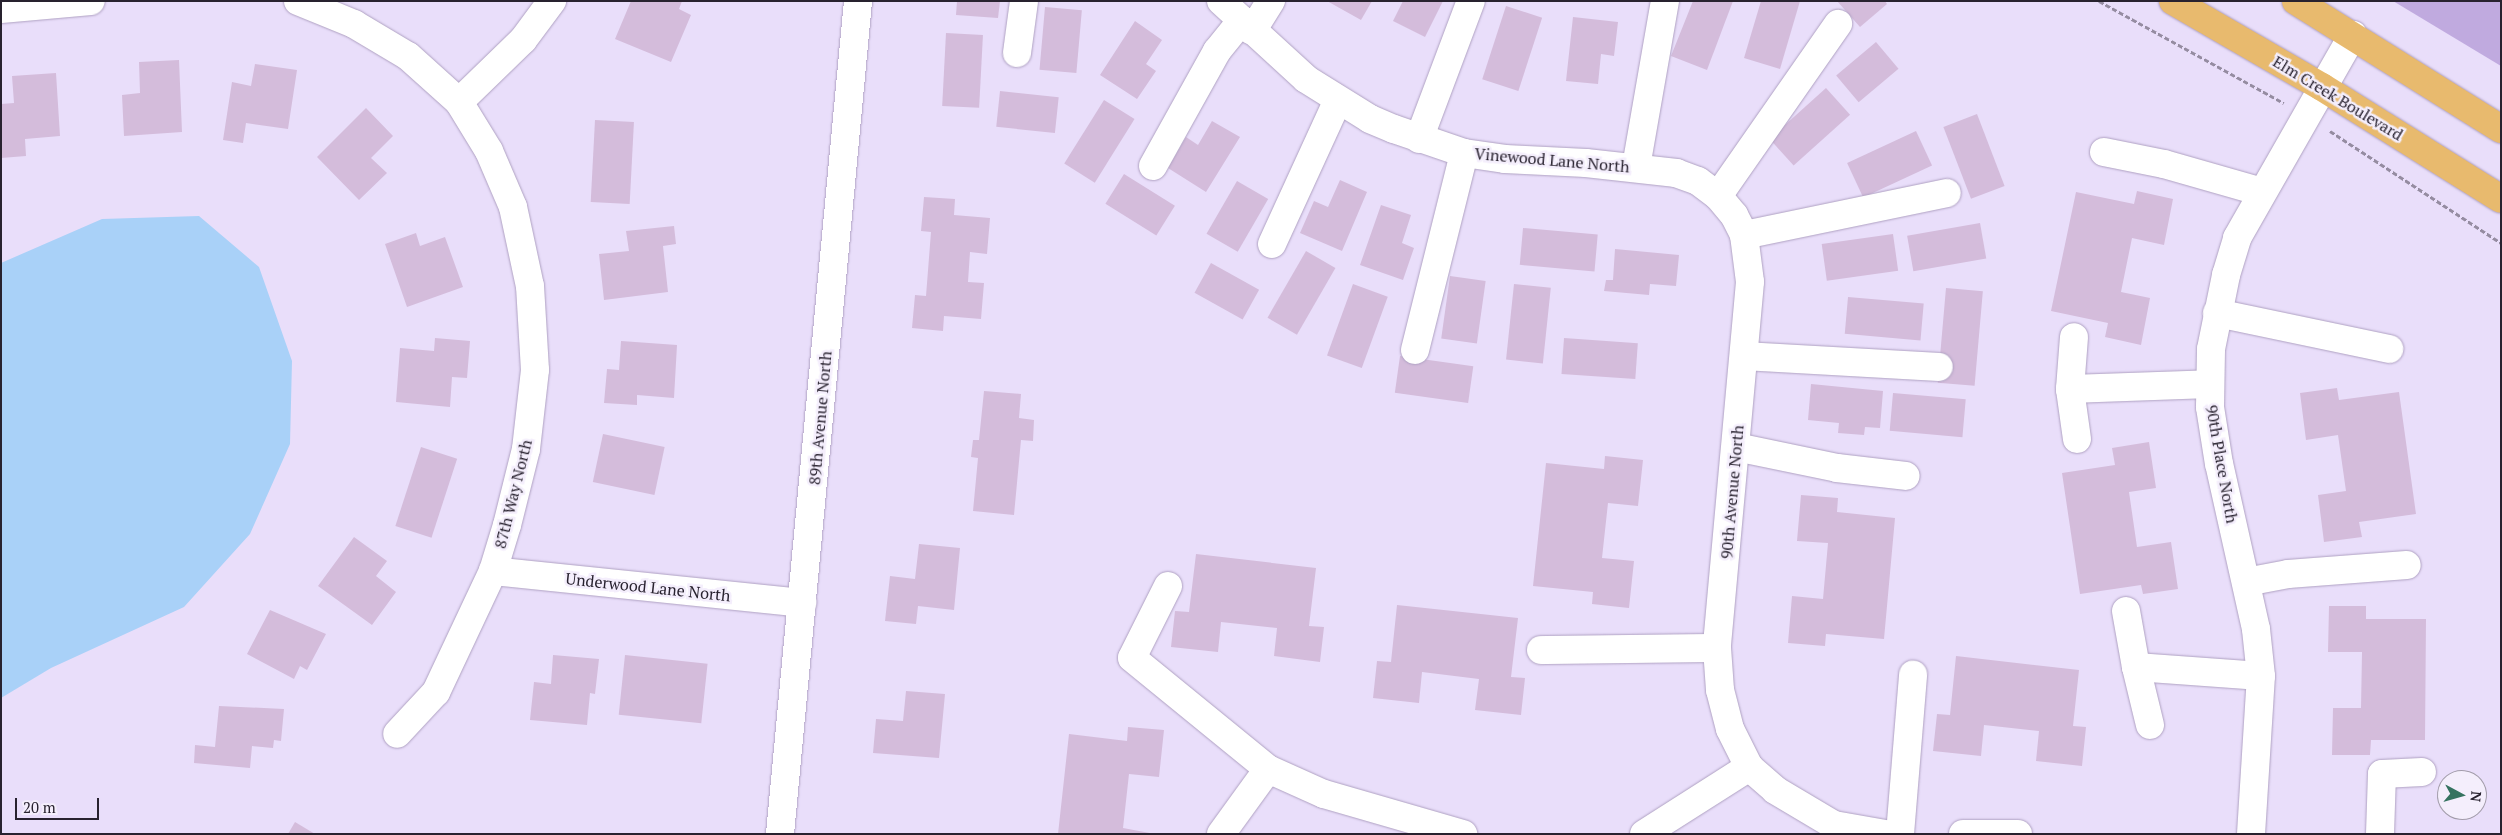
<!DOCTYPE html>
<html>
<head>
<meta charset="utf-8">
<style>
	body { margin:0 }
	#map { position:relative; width:2502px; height:835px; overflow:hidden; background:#e9defa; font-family:"PT Serif",serif }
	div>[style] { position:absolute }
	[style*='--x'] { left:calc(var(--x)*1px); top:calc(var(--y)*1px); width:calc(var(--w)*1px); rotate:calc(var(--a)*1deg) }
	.green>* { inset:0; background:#c0aadf }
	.water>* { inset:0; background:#a9d1f8 }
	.building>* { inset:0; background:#d4bcdb; transform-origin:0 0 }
	.path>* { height:3px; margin-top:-1.5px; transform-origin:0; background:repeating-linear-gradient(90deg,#958ca1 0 5px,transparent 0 7.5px) }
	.roads { filter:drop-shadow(0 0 1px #afa1c2) drop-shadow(0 0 1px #afa1c2) }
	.minor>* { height:28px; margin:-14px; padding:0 14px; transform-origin:14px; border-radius:14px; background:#fff }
	.major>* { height:28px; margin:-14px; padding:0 14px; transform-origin:14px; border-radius:14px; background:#e8ba6e }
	span { translate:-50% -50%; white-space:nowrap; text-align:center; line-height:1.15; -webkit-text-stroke:5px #f4eefc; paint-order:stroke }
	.street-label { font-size:16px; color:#28222f }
	.frame { position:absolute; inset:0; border:2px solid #28222f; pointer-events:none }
	.north { position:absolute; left:2437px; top:770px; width:50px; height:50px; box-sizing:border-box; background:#f4eefc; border:1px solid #a29caa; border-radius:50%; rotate:96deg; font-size:14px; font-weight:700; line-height:20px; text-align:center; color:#28222f }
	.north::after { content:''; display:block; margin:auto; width:18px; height:22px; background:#357360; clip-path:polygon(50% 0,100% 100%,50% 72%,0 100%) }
	.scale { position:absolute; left:15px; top:798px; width:84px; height:22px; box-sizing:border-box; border:2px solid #28222f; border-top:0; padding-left:6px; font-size:15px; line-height:18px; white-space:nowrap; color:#28222f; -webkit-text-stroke:4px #f4eefc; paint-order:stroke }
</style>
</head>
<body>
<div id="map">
	<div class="green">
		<div style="clip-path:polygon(2393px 1px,2501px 1px,2501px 66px)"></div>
	</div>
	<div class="water">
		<div style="clip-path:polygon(199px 216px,259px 267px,292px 361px,290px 444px,250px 534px,184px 607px,51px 668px,1px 698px,1px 263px,102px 219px)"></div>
	</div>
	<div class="building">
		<div style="clip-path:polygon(631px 1px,682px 1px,679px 9px,691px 15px,671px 62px,615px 39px)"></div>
		<div style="clip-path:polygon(957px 1px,1000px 1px,998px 18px,956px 15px)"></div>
		<div style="clip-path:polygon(1327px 1px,1372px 1px,1361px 20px)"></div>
		<div style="clip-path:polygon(1403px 1px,1443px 1px,1425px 37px,1393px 21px)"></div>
		<div style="clip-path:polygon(1693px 1px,1733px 1px,1707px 70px,1671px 56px)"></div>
		<div style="clip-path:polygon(1761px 1px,1800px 1px,1780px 69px,1744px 58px)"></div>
		<div style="clip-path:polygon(1837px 1px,1885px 1px,1887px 4px,1860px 27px)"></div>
		<div style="left:1506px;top:6px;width:38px;height:77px;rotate:18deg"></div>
		<div style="left:1045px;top:7px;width:37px;height:63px;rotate:5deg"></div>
		<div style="clip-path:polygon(1573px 17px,1618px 22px,1614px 56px,1601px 54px,1598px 84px,1566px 81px)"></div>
		<div style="clip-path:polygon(1135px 21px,1162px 40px,1146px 64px,1156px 71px,1137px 99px,1100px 75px)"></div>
		<div style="left:946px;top:33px;width:37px;height:73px;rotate:3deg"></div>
		<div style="left:1876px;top:42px;width:35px;height:52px;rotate:50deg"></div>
		<div style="clip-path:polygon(179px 60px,182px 132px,124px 136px,122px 95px,140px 93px,139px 62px)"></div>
		<div style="clip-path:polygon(255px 64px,297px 70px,288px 129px,246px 123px,243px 143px,223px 140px,232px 82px,251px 86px)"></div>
		<div style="clip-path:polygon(56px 73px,60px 136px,25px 139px,26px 156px,1px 158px,1px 104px,14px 103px,12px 76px)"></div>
		<div style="left:1826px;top:88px;width:36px;height:76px;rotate:48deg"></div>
		<div style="left:1000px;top:91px;width:59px;height:36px;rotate:6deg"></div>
		<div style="left:1104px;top:100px;width:36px;height:75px;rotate:32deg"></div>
		<div style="clip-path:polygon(366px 108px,393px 136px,371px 158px,387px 173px,359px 200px,317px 157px)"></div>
		<div style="left:1977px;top:114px;width:77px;height:36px;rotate:69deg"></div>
		<div style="left:595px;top:120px;width:39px;height:82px;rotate:3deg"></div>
		<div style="clip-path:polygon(1212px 121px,1240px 137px,1206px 192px,1168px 168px,1186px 137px,1198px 145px)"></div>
		<div style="left:1916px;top:131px;width:38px;height:76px;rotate:65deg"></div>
		<div style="left:1124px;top:174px;width:60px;height:35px;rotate:32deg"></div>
		<div style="clip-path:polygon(1340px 180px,1367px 192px,1342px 251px,1300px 233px,1314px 201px,1328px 207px)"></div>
		<div style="left:1237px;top:181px;width:36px;height:61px;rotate:30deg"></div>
		<div style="clip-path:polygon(2137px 191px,2173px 199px,2164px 245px,2132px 238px,2121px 292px,2150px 298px,2141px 345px,2105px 337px,2108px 323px,2051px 311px,2076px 192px,2134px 204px)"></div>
		<div style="clip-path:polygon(924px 197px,955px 199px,954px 215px,990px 218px,987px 254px,970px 252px,968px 282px,984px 283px,981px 319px,944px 316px,943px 331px,912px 328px,915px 295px,926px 296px,931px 232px,921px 231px)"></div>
		<div style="clip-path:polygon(1381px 205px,1411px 215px,1402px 243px,1414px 248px,1403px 280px,1360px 265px)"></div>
		<div style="left:1980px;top:223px;width:36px;height:74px;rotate:80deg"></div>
		<div style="clip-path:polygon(674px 226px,676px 244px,663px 246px,668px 292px,604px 300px,599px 254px,629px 251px,626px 231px)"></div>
		<div style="left:1523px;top:228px;width:75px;height:37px;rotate:5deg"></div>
		<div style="clip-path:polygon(416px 233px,420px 246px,445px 237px,463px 287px,407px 307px,385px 244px)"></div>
		<div style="left:1893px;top:234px;width:37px;height:72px;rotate:82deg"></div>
		<div style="clip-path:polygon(1615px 249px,1679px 255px,1676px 286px,1650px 284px,1649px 295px,1604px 291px,1606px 280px,1613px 280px)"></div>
		<div style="left:1306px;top:251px;width:34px;height:77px;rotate:30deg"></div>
		<div style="left:1211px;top:263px;width:55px;height:34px;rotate:29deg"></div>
		<div style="left:1450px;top:276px;width:36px;height:63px;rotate:8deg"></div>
		<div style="left:1353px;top:284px;width:37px;height:76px;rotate:20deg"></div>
		<div style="left:1514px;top:284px;width:37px;height:76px;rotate:6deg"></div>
		<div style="left:1946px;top:288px;width:37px;height:95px;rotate:5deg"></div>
		<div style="left:1848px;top:297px;width:76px;height:37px;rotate:5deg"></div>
		<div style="clip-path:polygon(435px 338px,470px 341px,467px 378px,452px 377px,450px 407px,396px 402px,400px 348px,434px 351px)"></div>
		<div style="left:1564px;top:338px;width:74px;height:36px;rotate:4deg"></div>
		<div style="clip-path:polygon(621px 341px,677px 345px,674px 398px,637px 395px,637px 405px,604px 403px,607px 369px,619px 370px)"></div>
		<div style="left:1400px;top:356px;width:74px;height:37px;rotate:8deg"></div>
		<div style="clip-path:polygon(1811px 384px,1883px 391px,1880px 428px,1865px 427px,1864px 435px,1838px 433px,1839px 423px,1808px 420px)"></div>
		<div style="clip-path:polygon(2337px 388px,2339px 400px,2399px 392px,2416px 514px,2359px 522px,2362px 537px,2324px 542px,2318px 495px,2346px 491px,2338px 435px,2306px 440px,2300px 393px)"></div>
		<div style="clip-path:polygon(984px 391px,1021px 394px,1019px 418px,1034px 420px,1033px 441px,1021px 440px,1014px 515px,973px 511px,978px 458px,971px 457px,973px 440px,979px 440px)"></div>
		<div style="left:1893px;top:393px;width:73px;height:38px;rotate:5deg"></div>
		<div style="left:603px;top:434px;width:63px;height:49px;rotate:12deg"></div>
		<div style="clip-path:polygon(2149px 442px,2156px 488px,2129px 492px,2137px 547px,2171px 542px,2178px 589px,2143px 594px,2141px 585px,2080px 594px,2062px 473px,2115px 465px,2112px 448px)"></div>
		<div style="left:421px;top:447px;width:38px;height:83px;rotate:18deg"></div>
		<div style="clip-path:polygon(1605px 456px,1643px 460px,1638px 506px,1608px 503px,1602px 558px,1634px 561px,1629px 608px,1592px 604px,1593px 592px,1533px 586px,1546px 463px,1604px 469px)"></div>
		<div style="clip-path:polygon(1801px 495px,1838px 498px,1837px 512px,1895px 518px,1884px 639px,1826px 634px,1825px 646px,1788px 643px,1792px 596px,1823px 599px,1828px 543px,1797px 541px)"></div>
		<div style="clip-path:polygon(354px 537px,387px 561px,376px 576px,396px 592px,372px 625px,318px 586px)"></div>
		<div style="clip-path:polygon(919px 544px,960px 548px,954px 610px,918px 606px,916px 624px,885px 621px,890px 576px,915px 579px)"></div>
		<div style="clip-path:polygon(1196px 554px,1316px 568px,1309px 626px,1324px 627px,1320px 662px,1274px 656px,1277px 628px,1221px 622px,1218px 652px,1171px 647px,1175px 611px,1189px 612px)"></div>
		<div style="clip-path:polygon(1397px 605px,1518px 618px,1511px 677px,1525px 678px,1521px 715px,1475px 710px,1479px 679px,1422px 672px,1419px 703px,1373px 698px,1377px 661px,1391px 662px)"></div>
		<div style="clip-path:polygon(2329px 606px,2366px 606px,2366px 619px,2426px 619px,2425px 740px,2371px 740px,2370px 755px,2332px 755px,2333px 708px,2361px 708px,2362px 652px,2328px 652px)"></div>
		<div style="clip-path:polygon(270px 610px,326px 634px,307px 670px,300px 666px,294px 679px,247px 654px)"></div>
		<div style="clip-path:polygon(553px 655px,599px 659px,595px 694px,590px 693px,587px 725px,530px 720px,534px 682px,551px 684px)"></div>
		<div style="left:625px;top:655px;width:83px;height:60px;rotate:6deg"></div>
		<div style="clip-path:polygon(1956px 656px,2079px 670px,2073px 726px,2086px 727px,2082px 766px,2036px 761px,2039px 731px,1984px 725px,1981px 756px,1933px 751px,1937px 714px,1950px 715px)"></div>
		<div style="clip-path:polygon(906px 691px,945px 694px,939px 758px,873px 753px,876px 719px,903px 721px)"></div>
		<div style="clip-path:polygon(219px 706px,284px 709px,281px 741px,274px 740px,273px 748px,252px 746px,250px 768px,194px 763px,195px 745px,215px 747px)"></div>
		<div style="clip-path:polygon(1128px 727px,1164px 730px,1159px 777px,1129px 774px,1123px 828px,1155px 834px,1058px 834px,1069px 734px,1127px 741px)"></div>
		<div style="clip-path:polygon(295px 822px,315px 834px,288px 834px)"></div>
	</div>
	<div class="path">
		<div style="--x:2099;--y:1;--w:211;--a:28.9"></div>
		<div style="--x:2330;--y:131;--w:204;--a:33.2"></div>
	</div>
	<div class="roads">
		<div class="minor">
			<div style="--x:298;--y:1;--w:61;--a:22.3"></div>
			<div style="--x:354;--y:24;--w:63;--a:30.7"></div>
			<div style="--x:408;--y:56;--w:69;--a:42"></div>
			<div style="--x:459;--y:102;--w:57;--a:58.5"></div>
			<div style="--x:489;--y:151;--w:61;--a:66.8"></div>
			<div style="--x:513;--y:207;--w:81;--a:77.9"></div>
			<div style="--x:530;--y:286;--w:84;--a:86.6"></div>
			<div style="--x:535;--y:370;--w:80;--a:96.5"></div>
			<div style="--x:526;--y:449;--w:78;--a:104"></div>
			<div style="--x:507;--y:525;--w:48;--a:106.9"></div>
			<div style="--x:493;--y:571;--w:134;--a:115.2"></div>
			<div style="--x:436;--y:692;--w:57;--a:132.9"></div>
			<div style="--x:1221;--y:1;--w:115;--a:42.5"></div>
			<div style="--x:1306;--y:79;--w:75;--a:32"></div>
			<div style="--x:1370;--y:119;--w:26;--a:23"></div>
			<div style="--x:1394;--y:129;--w:74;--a:18.9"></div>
			<div style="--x:1464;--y:153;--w:41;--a:8.3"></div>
			<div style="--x:1505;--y:159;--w:81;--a:2.8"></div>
			<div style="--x:1586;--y:163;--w:91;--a:6.3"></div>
			<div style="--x:1676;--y:173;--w:23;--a:20"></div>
			<div style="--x:1698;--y:181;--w:25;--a:37"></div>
			<div style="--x:1718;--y:196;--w:25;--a:50"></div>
			<div style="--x:1734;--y:215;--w:22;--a:63"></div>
			<div style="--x:1744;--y:235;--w:47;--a:82.7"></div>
			<div style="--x:1750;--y:282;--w:367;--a:95.2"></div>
			<div style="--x:1717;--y:648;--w:42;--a:85.9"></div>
			<div style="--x:1720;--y:690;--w:40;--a:75.6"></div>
			<div style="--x:1730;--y:729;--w:42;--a:63.4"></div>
			<div style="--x:1749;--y:767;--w:35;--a:41"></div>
			<div style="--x:1775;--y:790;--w:69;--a:30.7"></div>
			<div style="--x:1834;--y:825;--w:52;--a:10"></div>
			<div style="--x:1;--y:9;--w:90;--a:-5.1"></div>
			<div style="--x:1252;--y:31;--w:36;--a:-58"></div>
			<div style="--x:1017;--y:53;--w:52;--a:-82.3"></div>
			<div style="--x:459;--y:102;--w:89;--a:-44.1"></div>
			<div style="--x:523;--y:40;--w:49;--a:-53.4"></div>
			<div style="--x:1419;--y:139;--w:147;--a:-69.4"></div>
			<div style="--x:2104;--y:152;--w:61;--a:11.3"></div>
			<div style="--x:2164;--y:164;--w:102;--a:15.9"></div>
			<div style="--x:1153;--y:166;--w:132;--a:-60.9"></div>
			<div style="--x:1217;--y:51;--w:40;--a:-51"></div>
			<div style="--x:1636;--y:167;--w:169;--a:-80.1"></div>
			<div style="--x:1718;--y:196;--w:210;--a:-55.1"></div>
			<div style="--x:1744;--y:235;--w:207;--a:-11.7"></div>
			<div style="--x:1272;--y:244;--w:158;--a:-65.4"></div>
			<div style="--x:2217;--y:313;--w:176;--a:11.8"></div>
			<div style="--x:1415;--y:350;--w:203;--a:-76"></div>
			<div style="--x:1744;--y:356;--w:195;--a:3.2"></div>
			<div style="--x:2070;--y:389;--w:52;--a:-85.6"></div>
			<div style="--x:2077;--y:439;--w:50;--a:-98"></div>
			<div style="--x:2070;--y:389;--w:140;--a:-2"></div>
			<div style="--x:1736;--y:447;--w:103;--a:11.7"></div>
			<div style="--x:1837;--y:468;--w:69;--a:6.6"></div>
			<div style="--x:493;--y:571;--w:311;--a:5.9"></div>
			<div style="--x:2246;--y:582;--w:43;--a:-10.8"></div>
			<div style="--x:2288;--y:574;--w:119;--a:-4.3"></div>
			<div style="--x:1168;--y:586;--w:80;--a:116.6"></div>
			<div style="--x:1132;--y:658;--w:176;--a:39.2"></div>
			<div style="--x:1268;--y:769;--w:61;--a:24.1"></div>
			<div style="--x:1324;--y:794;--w:145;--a:16.1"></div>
			<div style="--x:2126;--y:611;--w:57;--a:79.9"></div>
			<div style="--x:1541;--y:650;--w:176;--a:-0.7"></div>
			<div style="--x:2150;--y:725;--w:60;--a:-103.6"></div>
			<div style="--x:2136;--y:667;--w:125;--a:4.1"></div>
			<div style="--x:780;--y:834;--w:837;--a:-84.65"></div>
			<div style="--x:1221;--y:834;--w:80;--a:-54.1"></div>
			<div style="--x:1644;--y:834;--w:125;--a:-32.5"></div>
			<div style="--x:1900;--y:834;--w:160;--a:-85.3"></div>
			<div style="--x:1963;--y:834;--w:55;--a:0"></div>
			<div style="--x:2251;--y:834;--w:158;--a:-86.4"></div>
			<div style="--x:2261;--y:676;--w:47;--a:-96.1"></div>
			<div style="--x:2256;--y:629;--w:169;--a:-102.6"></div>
			<div style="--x:2219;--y:464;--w:58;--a:-99"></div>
			<div style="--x:2210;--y:407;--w:58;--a:-89"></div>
			<div style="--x:2211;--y:349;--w:76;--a:-78.5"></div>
			<div style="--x:2226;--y:275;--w:39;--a:-73"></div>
			<div style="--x:2237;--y:238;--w:234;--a:-60.3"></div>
			<div style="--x:2380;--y:834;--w:60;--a:-88.1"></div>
			<div style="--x:2382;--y:774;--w:40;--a:-2.9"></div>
		</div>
		<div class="major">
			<div style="--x:2173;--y:1;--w:172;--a:30"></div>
			<div style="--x:2322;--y:87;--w:211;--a:32"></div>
			<div style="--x:2296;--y:1;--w:242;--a:32"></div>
		</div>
	</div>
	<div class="street-label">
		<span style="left:2338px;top:98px;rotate:31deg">Elm Creek Boulevard</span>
		<span style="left:1552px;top:160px;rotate:5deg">Vinewood Lane North</span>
		<span style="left:820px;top:418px;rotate:-85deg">89th Avenue North</span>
		<span style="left:2222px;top:464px;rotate:80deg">90th Place North</span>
		<span style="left:1732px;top:492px;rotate:-85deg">90th Avenue North</span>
		<span style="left:513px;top:494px;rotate:-76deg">87th Way North</span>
		<span style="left:648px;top:587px;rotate:6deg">Underwood Lane North</span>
	</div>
	<div class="frame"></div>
	<div class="north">N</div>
	<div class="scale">20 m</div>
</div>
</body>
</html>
